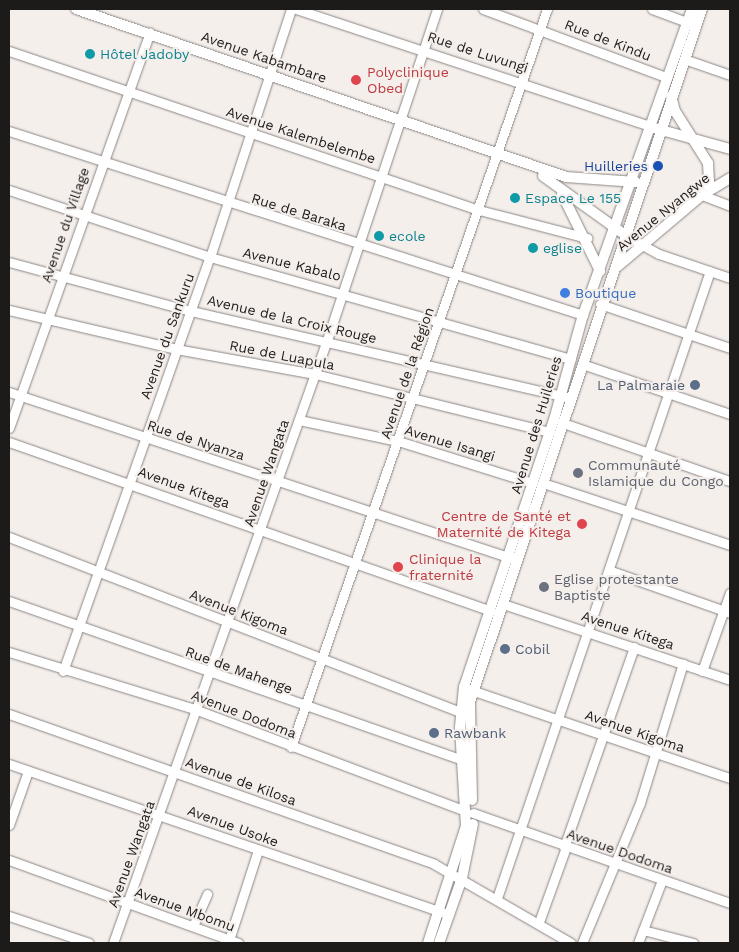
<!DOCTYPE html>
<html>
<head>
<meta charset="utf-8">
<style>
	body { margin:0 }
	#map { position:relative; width:739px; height:952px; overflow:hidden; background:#f5efec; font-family:"Work Sans",sans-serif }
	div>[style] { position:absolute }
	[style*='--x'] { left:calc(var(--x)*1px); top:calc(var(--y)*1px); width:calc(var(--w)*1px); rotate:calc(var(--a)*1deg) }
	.roads { filter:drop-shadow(0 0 1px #8b8683) drop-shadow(0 0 1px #8b8683) }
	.minor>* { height:9px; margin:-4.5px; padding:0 4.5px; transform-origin:4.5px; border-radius:4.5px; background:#fff }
	.major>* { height:10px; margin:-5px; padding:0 5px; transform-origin:5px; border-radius:5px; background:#fff }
	.dots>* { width:14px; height:14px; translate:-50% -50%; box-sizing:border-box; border:2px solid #f5efec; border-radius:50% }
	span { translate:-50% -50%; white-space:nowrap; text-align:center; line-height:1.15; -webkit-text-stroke:4px #f5efec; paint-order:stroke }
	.street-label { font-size:14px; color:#1d1b1a }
	.culture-label { font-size:14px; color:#0d838f }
	.left { translate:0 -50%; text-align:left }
	.health-label { font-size:14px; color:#be3a42 }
	.right { translate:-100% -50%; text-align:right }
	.transit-label { font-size:14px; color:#164399 }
	.shop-label { font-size:14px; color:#366cbe }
	.service-label { font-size:14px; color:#4e5e75 }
	.worship-label { font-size:14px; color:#5b616d }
	.frame { position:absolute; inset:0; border:10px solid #1d1b1a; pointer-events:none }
</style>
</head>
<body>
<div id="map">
	<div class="roads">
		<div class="minor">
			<div style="--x:296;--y:9;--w:372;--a:18.3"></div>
			<div style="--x:483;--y:9;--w:195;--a:20.4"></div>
			<div style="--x:652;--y:9;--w:43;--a:20.6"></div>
			<div style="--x:9;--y:51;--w:496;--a:18.7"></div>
			<div style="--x:479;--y:210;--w:112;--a:14.5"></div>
			<div style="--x:684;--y:59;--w:49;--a:19.2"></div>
			<div style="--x:9;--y:131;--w:603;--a:17.77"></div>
			<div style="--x:9;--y:190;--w:212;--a:18.4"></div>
			<div style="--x:210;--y:257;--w:375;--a:15.8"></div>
			<div style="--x:702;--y:195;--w:30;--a:21"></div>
			<div style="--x:628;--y:237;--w:35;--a:29"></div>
			<div style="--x:659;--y:254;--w:75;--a:18.7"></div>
			<div style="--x:9;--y:262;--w:188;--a:15.1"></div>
			<div style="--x:191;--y:311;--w:390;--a:12.9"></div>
			<div style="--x:600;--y:304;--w:137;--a:18.7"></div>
			<div style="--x:9;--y:310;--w:171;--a:13.1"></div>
			<div style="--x:176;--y:349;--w:141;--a:10.2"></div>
			<div style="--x:315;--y:374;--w:242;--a:13.9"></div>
			<div style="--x:582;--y:364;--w:156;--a:18.7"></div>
			<div style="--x:9;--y:392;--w:535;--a:18.3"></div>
			<div style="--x:299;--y:420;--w:101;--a:12"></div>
			<div style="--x:398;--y:441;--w:141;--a:17.3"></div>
			<div style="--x:563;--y:423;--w:177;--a:19.2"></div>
			<div style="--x:9;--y:428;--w:420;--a:-70.4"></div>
			<div style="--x:9;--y:442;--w:511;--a:19.32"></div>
			<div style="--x:543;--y:483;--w:197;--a:18.3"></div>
			<div style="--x:9;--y:537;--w:484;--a:21.2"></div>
			<div style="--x:611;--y:571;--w:126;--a:19.4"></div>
			<div style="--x:9;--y:601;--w:480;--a:19.3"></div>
			<div style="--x:503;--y:604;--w:239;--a:18.5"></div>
			<div style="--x:9;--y:652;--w:197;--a:17.1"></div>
			<div style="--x:197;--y:710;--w:287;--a:20.6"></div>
			<div style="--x:63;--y:671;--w:439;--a:-70.5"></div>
			<div style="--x:210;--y:257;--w:261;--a:-71.9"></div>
			<div style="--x:702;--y:671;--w:83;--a:-70.3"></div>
			<div style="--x:468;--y:689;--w:277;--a:18.8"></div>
			<div style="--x:9;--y:714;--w:451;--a:19.4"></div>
			<div style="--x:434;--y:864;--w:158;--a:30"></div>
			<div style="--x:291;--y:747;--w:781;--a:-70.87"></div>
			<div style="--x:9;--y:764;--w:464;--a:18.9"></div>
			<div style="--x:473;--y:813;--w:272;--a:19.3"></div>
			<div style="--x:9;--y:825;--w:57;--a:-70.6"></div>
			<div style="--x:564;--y:847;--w:212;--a:-70.7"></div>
			<div style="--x:9;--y:860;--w:244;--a:19.9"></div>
			<div style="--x:497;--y:898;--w:662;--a:-71.24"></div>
			<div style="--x:9;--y:916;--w:84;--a:18.6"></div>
			<div style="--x:539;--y:922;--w:80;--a:-70.2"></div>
			<div style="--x:193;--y:926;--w:35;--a:-66"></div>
			<div style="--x:643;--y:930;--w:52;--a:14.6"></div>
			<div style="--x:113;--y:943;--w:640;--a:-70.46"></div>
			<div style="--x:327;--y:340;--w:349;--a:-71.6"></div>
			<div style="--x:228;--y:943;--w:98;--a:-72.1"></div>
			<div style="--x:582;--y:943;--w:152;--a:-67.5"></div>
			<div style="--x:640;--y:803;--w:146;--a:-72.9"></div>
			<div style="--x:638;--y:943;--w:67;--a:-69.1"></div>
		</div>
		<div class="major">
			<div style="--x:76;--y:9;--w:518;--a:18.92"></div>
			<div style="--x:566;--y:177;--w:70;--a:4.1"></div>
			<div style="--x:671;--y:96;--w:16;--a:75"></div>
			<div style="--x:675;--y:111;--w:62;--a:57.6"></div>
			<div style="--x:708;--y:163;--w:20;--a:87"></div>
			<div style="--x:709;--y:183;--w:13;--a:119"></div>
			<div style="--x:654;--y:128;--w:79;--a:15.4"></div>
			<div style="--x:543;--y:176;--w:96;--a:35.7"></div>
			<div style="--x:562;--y:194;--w:86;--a:63.7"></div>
			<div style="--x:618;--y:266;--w:110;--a:-40.2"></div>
			<div style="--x:702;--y:195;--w:33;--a:-31"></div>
			<div style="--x:472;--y:800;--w:98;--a:-91.2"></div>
			<div style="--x:470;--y:702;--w:731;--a:-71.49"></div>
			<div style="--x:428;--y:943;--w:123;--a:-72"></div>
			<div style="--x:466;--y:826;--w:99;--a:-93.5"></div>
			<div style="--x:460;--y:727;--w:40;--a:-84.3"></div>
			<div style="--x:464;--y:687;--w:282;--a:-71.4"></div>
			<div style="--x:554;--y:420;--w:109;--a:-74.6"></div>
			<div style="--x:583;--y:315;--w:325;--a:-70.4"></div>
			<div style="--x:439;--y:943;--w:69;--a:-70.5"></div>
			<div style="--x:462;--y:878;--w:55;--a:-78.5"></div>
		</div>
	</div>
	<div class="dots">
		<div style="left:90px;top:54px;background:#0f9aa8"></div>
		<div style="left:356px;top:80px;background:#e0444e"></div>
		<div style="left:658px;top:166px;background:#1a4fb4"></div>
		<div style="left:515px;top:198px;background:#0f9aa8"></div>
		<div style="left:379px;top:236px;background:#0f9aa8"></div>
		<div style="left:533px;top:248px;background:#0f9aa8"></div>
		<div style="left:565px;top:293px;background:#3f7fe0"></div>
		<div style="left:695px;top:385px;background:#5c6f8a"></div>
		<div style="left:578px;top:473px;background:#6b7280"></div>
		<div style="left:582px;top:524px;background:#e0444e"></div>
		<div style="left:398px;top:567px;background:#e0444e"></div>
		<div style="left:544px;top:587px;background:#6b7280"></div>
		<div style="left:505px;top:649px;background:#5c6f8a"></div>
		<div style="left:434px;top:733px;background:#5c6f8a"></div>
	</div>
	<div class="street-label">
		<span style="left:608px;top:40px;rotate:21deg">Rue de Kindu</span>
		<span style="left:478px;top:52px;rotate:18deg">Rue de Luvungi</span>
		<span style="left:264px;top:57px;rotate:19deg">Avenue Kabambare</span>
		<span style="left:301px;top:135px;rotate:18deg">Avenue Kalembelembe</span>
		<span style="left:299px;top:212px;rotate:17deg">Rue de Baraka</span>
		<span style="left:663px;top:212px;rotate:-39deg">Avenue Nyangwe</span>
		<span style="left:65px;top:225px;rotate:-71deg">Avenue du Village</span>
		<span style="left:292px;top:264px;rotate:14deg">Avenue Kabalo</span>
		<span style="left:292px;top:319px;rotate:13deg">Avenue de la Croix Rouge</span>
		<span style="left:167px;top:336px;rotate:-70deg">Avenue du Sankuru</span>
		<span style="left:282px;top:355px;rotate:11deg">Rue de Luapula</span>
		<span style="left:407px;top:373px;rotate:-71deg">Avenue de la Région</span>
		<span style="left:536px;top:425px;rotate:-73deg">Avenue des Huileries</span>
		<span style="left:196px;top:440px;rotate:18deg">Rue de Nyanza</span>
		<span style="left:450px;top:443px;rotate:17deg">Avenue Isangi</span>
		<span style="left:266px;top:473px;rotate:-71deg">Avenue Wangata</span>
		<span style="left:184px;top:487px;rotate:20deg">Avenue Kitega</span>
		<span style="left:239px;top:612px;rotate:21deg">Avenue Kigoma</span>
		<span style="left:628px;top:630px;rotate:18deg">Avenue Kitega</span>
		<span style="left:239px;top:670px;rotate:20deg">Rue de Mahenge</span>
		<span style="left:244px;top:714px;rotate:21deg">Avenue Dodoma</span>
		<span style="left:635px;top:731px;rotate:19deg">Avenue Kigoma</span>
		<span style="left:241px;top:781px;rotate:20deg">Avenue de Kilosa</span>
		<span style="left:233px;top:826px;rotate:20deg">Avenue Usoke</span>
		<span style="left:620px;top:851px;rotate:19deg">Avenue Dodoma</span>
		<span style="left:131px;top:854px;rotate:-70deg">Avenue Wangata</span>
		<span style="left:185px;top:909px;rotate:20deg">Avenue Mbomu</span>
	</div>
	<div class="culture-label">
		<span class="left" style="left:100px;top:54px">Hôtel Jadoby</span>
		<span class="left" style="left:525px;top:198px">Espace Le 155</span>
		<span class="left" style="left:389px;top:236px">ecole</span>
		<span class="left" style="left:543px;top:248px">eglise</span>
	</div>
	<div class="health-label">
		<span class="left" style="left:367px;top:80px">Polyclinique<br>Obed</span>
		<span class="right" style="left:571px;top:524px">Centre de Santé et<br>Maternité de Kitega</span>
		<span class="left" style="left:409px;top:567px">Clinique la<br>fraternité</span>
	</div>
	<div class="transit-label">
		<span class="right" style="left:648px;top:166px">Huilleries</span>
	</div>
	<div class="shop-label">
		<span class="left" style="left:575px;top:293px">Boutique</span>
	</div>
	<div class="service-label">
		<span class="right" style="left:685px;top:385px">La Palmaraie</span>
		<span class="left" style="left:515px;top:649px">Cobil</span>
		<span class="left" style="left:444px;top:733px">Rawbank</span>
	</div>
	<div class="worship-label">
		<span class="left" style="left:588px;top:473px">Communauté<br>Islamique du Congo</span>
		<span class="left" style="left:554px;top:587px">Eglise protestante<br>Baptiste</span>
	</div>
	<div class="frame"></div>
</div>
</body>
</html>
